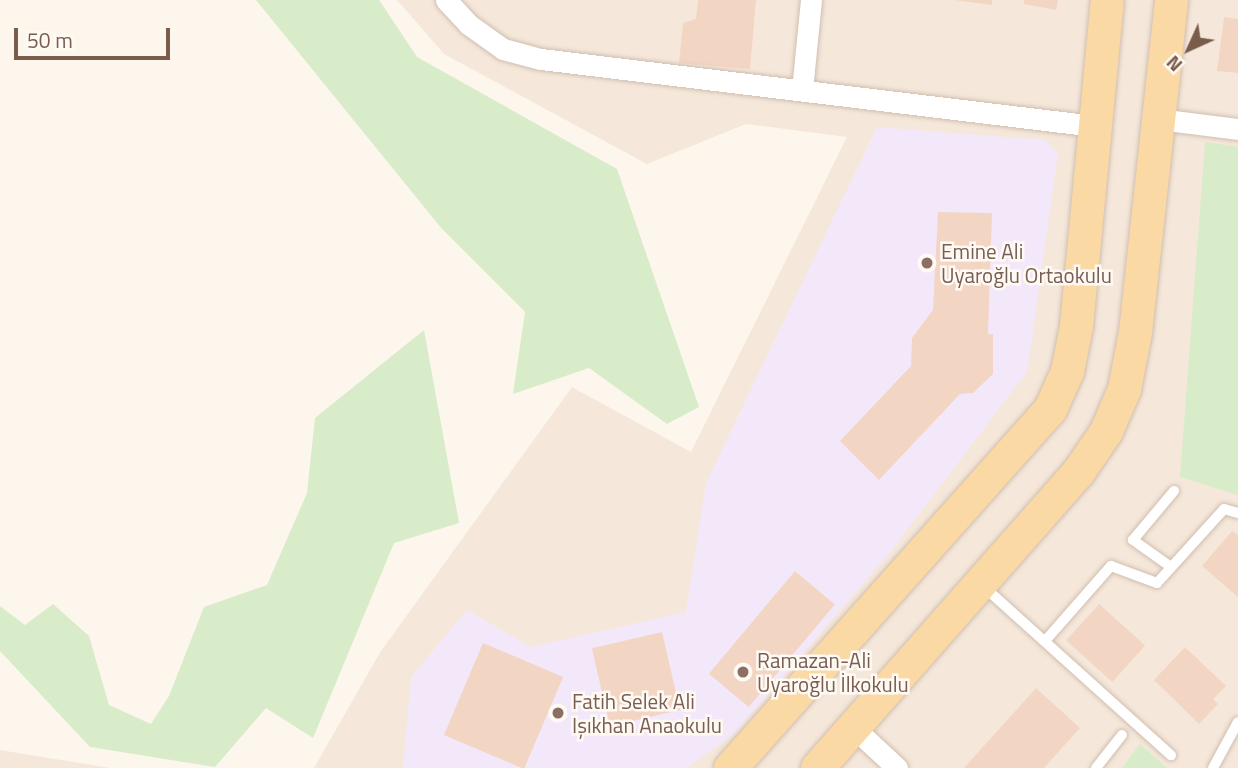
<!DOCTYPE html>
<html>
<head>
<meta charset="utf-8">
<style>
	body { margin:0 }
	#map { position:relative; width:1238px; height:768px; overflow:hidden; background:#fdf6ec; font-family:"Titillium Web",sans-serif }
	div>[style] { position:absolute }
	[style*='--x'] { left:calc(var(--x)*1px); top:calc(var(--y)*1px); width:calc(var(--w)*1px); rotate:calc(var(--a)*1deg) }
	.residential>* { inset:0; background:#f5e8da }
	.education>* { inset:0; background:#f3e8fa }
	.green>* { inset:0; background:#d8ecc9 }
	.building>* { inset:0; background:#f3d5c3; transform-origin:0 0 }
	.roads { filter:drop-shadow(0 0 2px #d1beb0) drop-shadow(0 0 2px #d1beb0) }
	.lane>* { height:10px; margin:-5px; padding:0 5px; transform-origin:5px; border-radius:5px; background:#fff }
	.street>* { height:21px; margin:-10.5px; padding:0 10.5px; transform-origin:10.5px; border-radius:10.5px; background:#fff }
	.primary>* { height:33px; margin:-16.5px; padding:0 16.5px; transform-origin:16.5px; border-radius:16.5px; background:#fbd9a5 }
	.dots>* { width:19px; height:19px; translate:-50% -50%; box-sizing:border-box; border:4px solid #fffaf3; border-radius:50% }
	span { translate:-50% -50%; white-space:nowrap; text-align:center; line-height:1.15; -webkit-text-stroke:5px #fffaf3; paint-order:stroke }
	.education-label { font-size:21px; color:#785e54 }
	.left { translate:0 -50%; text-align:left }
	.north { position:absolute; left:1154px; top:14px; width:70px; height:70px; -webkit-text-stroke:5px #fffaf3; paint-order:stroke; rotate:225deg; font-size:19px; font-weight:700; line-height:28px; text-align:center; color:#7a5c4d }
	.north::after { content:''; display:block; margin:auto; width:24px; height:32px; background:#7a5c4d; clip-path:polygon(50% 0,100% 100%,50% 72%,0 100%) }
	.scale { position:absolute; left:14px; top:28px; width:156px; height:32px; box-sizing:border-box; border:4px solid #7a5c4d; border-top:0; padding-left:9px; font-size:21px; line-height:24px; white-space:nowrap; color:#7a5c4d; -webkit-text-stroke:5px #fffaf3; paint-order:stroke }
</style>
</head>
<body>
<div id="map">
	<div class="residential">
		<div style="clip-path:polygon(397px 0,1238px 0,1238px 768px,314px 768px,381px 651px,572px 387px,691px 452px,847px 137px,746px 124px,647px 164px,444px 54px)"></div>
		<div style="clip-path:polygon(0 750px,110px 768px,0 768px)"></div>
	</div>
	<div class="education">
		<div style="clip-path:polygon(877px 127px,1045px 140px,1058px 153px,1027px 372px,891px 551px,736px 732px,687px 768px,403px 768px,411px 677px,467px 610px,531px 647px,686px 612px,706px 483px)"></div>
	</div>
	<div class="green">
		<div style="clip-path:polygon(256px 0,379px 0,417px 57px,617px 169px,699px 407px,667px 424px,589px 368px,513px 394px,525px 312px,442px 229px)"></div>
		<div style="clip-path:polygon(1205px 142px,1238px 147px,1238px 495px,1180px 477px)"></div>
		<div style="clip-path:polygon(424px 330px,459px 523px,394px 543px,313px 738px,266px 708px,215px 767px,90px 747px,0 651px,0 606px,25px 625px,53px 604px,89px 636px,109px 705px,151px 724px,169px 696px,204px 607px,267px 585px,307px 493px,315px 418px)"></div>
		<div style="clip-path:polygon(1140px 744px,1167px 768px,1122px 768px)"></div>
	</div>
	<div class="building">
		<div style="clip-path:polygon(698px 0,756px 0,750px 69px,679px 63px,683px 23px,696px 19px)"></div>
		<div style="clip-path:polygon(954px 0,992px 0,992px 5px)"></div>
		<div style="clip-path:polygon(1024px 0,1058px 0,1056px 10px,1024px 4px)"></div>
		<div style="clip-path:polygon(1224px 17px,1238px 19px,1238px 73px,1217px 71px)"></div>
		<div style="clip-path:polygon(938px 212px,992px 213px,988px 334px,993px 334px,993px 374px,973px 393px,960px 394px,879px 480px,840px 441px,911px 366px,912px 338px,933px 310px)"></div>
		<div style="clip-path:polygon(1232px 531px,1238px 535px,1238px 597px,1202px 566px)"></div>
		<div style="left:795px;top:571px;width:52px;height:134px;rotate:40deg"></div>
		<div style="left:1099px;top:604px;width:62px;height:49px;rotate:42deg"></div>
		<div style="left:662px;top:632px;width:80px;height:72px;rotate:77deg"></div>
		<div style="left:483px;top:643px;width:87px;height:100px;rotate:23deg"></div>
		<div style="clip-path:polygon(1185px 647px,1226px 686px,1213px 699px,1218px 704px,1199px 724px,1154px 680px)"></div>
		<div style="clip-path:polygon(1036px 688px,1080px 728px,1044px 768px,964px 768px)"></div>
	</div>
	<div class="roads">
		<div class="lane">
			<div style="--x:1171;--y:567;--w:47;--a:-144.6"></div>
			<div style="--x:1133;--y:540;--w:64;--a:-50.1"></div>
			<div style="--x:983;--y:586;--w:253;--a:42"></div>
			<div style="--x:1045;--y:641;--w:100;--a:-48.7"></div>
			<div style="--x:1111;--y:566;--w:49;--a:20.3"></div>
			<div style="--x:1157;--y:583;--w:100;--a:-47.8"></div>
			<div style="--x:1224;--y:509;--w:15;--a:16"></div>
			<div style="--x:1096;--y:768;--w:42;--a:-51.8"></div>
			<div style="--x:1213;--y:768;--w:52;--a:-61.5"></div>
		</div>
		<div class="street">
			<div style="--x:446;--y:0;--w:33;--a:47"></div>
			<div style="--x:468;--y:24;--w:43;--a:35.5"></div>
			<div style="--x:503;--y:49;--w:39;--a:15"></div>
			<div style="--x:541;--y:59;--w:558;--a:6.9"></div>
			<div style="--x:802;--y:90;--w:90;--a:-84.3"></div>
			<div style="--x:1158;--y:119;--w:81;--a:7.1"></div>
			<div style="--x:854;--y:728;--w:59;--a:42.9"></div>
		</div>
		<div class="primary">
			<div style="--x:730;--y:768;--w:481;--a:-48.3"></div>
			<div style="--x:1050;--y:409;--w:42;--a:-65.9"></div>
			<div style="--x:1067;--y:371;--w:46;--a:-78.7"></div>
			<div style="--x:1076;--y:326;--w:327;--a:-84.6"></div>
			<div style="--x:817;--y:768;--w:395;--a:-48.6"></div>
			<div style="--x:1078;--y:472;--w:50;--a:-55.7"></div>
			<div style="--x:1106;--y:431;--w:46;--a:-66.8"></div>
			<div style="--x:1124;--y:389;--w:58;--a:-79.1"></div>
			<div style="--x:1135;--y:332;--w:334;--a:-83.8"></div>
		</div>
	</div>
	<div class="dots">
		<div style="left:927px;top:263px;background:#8d6e63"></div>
		<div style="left:743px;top:672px;background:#8d6e63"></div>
		<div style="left:558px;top:713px;background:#8d6e63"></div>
	</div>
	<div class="education-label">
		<span class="left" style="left:941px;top:263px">Emine Ali<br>Uyaroğlu Ortaokulu</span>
		<span class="left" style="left:757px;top:672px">Ramazan-Ali<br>Uyaroğlu İlkokulu</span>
		<span class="left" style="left:572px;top:713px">Fatih Selek Ali<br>Işıkhan Anaokulu</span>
	</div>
	<div class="north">N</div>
	<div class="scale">50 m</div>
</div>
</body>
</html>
